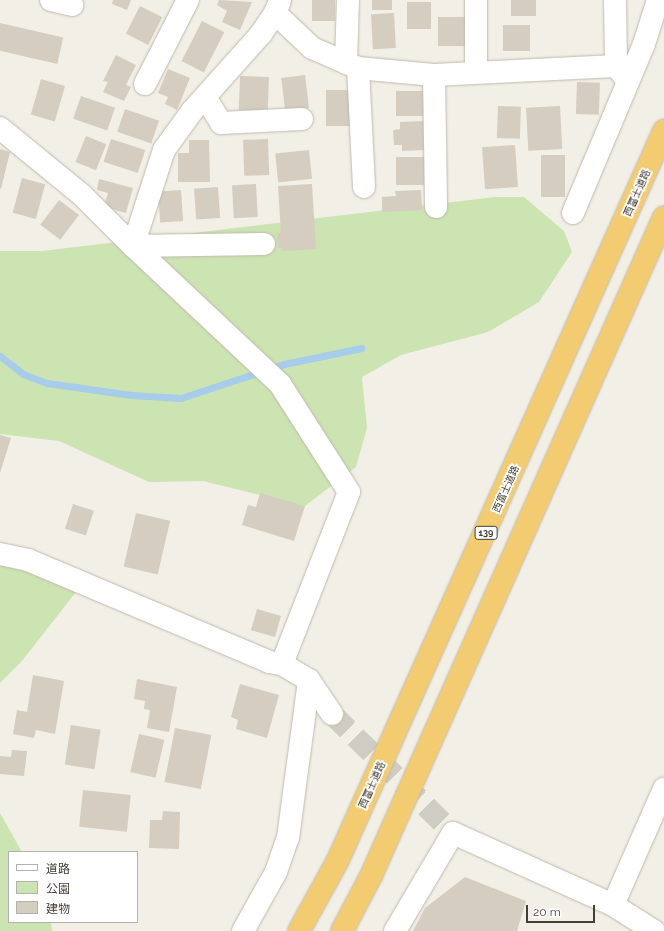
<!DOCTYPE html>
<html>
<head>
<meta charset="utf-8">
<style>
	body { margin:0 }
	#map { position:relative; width:664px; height:931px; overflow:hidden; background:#f2efe6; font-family:Raleway,"Noto Sans JP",sans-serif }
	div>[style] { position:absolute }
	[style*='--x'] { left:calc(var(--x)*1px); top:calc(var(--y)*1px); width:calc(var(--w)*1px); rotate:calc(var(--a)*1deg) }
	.green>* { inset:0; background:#cce3b2 }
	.stream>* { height:7px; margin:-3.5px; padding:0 3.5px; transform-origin:3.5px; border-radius:3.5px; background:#a7cdea }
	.building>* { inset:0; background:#d5cdc0; transform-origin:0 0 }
	.minor-tunnel>* { height:22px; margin-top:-11px; transform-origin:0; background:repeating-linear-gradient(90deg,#cfccc3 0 22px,transparent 0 33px) }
	.roads { filter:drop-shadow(0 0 1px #bfb9ad) drop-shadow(0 0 1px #bfb9ad) }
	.minor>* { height:22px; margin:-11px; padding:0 11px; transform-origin:11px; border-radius:11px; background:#fff }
	.highway>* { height:22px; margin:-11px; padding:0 11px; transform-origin:11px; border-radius:11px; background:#f3cb70 }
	span { translate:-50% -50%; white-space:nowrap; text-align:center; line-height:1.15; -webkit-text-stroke:3.5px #fff; paint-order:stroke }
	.shield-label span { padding:1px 3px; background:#fff; border:1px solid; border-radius:3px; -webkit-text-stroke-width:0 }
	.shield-label { font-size:9px; color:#443f36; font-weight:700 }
	.street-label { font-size:10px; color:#443f36 }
	.legend { position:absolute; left:8px; top:851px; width:130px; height:72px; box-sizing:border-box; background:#fff; border:1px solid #b4b2af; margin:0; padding:5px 7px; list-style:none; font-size:12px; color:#443f36 }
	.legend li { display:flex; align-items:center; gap:8px; height:20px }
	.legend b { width:20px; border:1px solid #b4b2af }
	.scale { position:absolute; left:526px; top:905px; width:69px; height:18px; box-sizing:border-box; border:2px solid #443f36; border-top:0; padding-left:5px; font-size:12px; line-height:14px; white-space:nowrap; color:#443f36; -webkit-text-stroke:3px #fff; paint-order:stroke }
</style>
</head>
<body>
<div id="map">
	<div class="green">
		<div style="clip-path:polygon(495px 197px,524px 197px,564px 231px,572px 252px,539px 302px,488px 332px,401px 355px,362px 377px,367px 428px,356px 467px,305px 506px,203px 481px,149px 482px,59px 441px,0 434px,0 251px,42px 251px)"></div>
		<div style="clip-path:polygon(0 560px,83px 583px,22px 661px,0 683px)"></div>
		<div style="clip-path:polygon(0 813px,22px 852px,9px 852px,9px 922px,51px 922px,52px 931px,0 931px)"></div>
	</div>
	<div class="stream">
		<div style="--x:0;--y:356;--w:29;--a:38"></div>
		<div style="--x:23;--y:374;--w:26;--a:21"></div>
		<div style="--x:47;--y:383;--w:85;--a:8.1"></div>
		<div style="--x:131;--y:395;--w:50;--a:3.4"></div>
		<div style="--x:181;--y:398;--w:108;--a:-18.3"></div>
		<div style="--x:284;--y:364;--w:79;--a:-11.7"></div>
	</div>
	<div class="building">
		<div style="clip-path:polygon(113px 0,131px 0,127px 10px,112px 4px)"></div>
		<div style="clip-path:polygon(219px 0,252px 2px,240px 30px,222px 22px,227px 11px,217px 5px)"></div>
		<div style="left:312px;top:0;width:23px;height:21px"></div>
		<div style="left:372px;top:0;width:20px;height:10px"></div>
		<div style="left:511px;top:0;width:25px;height:16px"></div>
		<div style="left:407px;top:2px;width:24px;height:27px"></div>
		<div style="left:140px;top:6px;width:25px;height:31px;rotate:27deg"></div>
		<div style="left:394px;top:13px;width:35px;height:23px;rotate:87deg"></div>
		<div style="left:438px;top:17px;width:27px;height:29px"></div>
		<div style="left:202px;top:21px;width:25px;height:45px;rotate:27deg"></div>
		<div style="left:0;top:23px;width:65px;height:27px;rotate:13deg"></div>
		<div style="left:503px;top:25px;width:27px;height:26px"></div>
		<div style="clip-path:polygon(116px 55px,136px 65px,126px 85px,131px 87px,124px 101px,103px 92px,108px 82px,103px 81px)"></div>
		<div style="clip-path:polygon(168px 69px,190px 78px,177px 110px,165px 104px,168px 97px,158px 93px)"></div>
		<div style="left:305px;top:75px;width:33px;height:24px;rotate:83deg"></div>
		<div style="left:240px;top:76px;width:29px;height:34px;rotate:2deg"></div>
		<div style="left:41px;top:79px;width:25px;height:37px;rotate:16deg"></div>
		<div style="left:577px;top:82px;width:23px;height:32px;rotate:2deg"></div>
		<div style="left:326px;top:90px;width:24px;height:36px"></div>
		<div style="left:424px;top:91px;width:25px;height:28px;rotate:90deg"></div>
		<div style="left:81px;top:96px;width:36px;height:24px;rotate:19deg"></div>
		<div style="left:498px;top:106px;width:23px;height:32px;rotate:2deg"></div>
		<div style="left:560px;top:106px;width:43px;height:34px;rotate:87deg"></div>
		<div style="left:125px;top:109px;width:36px;height:24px;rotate:19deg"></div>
		<div style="clip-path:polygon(423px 121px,424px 150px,402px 151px,402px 145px,394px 145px,393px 130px,400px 129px,400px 122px)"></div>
		<div style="left:86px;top:136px;width:22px;height:28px;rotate:22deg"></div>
		<div style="left:111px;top:139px;width:36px;height:24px;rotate:18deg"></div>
		<div style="left:268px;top:139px;width:36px;height:25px;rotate:88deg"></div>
		<div style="clip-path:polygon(189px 140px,209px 140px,210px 182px,178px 182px,178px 153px,189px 153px)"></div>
		<div style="left:515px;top:145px;width:42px;height:33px;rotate:86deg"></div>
		<div style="clip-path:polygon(0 149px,10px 152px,1px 189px,0 188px)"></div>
		<div style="left:309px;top:150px;width:29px;height:34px;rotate:84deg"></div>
		<div style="left:541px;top:155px;width:24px;height:42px"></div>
		<div style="left:396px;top:157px;width:28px;height:28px"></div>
		<div style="left:22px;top:178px;width:24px;height:36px;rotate:15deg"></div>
		<div style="clip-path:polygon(99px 179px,133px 188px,126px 213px,104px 207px,108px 193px,97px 190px)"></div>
		<div style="left:256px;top:184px;width:33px;height:24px;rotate:87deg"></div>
		<div style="clip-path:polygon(312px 184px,316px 249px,282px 251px,282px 248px,278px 248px,277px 233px,281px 233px,278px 186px)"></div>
		<div style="left:218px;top:187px;width:31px;height:24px;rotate:86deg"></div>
		<div style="left:181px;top:190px;width:31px;height:23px;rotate:86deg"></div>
		<div style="clip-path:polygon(421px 190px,422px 210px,382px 212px,382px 197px,396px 196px,395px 191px)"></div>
		<div style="left:59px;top:200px;width:25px;height:31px;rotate:37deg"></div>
		<div style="clip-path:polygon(0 435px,11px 438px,0 473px)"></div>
		<div style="clip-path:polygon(260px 493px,305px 506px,294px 541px,242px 525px,248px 505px,256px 507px)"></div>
		<div style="left:73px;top:504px;width:22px;height:26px;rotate:18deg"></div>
		<div style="left:136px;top:513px;width:35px;height:55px;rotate:13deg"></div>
		<div style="left:257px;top:609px;width:25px;height:22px;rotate:16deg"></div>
		<div style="clip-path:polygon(33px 675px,64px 681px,55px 734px,36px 730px,34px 738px,13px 734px,17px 710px,27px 712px)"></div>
		<div style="clip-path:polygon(137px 679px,177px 687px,169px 732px,147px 728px,150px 710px,144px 709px,145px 701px,134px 699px)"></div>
		<div style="clip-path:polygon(240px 684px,279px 695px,267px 738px,236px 729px,238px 720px,231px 717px)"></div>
		<div style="left:71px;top:725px;width:30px;height:40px;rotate:9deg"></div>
		<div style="left:175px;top:728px;width:37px;height:55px;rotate:11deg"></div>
		<div style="left:139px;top:734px;width:26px;height:39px;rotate:13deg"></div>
		<div style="clip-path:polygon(12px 750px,27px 751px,24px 776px,0 774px,0 756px,11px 757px)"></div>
		<div style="left:83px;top:790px;width:48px;height:37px;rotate:6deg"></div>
		<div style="clip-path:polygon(163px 811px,180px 812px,179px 849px,149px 848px,150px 820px,162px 820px)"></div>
		<div style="clip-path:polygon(465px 877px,526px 901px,517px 931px,413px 931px,425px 908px)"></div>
	</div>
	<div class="minor-tunnel">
		<div style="--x:332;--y:714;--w:170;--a:44.5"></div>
	</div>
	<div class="roads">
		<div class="minor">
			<div style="--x:51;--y:0;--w:22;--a:13"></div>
			<div style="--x:615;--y:0;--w:66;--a:89.1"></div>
			<div style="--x:280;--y:1;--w:13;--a:113"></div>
			<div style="--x:275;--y:13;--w:51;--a:43.4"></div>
			<div style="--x:312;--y:48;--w:50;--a:23.5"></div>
			<div style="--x:358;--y:68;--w:76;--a:5.3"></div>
			<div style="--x:434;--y:75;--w:182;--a:-2.8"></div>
			<div style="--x:616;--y:66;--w:19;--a:51"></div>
			<div style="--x:346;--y:63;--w:63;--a:-88.2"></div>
			<div style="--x:358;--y:68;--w:119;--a:87.1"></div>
			<div style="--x:476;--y:72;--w:72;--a:-90"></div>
			<div style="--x:434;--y:75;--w:132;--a:89.1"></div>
			<div style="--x:145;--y:84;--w:94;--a:-62.9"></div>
			<div style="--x:205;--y:97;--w:31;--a:58"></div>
			<div style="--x:221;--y:123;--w:81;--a:-2.8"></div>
			<div style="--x:0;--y:128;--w:107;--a:39.3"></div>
			<div style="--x:83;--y:196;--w:71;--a:45"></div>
			<div style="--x:133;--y:246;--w:101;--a:-72.1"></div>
			<div style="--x:164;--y:150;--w:49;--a:-54.1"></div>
			<div style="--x:193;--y:110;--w:102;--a:-48.2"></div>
			<div style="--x:261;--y:34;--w:25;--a:-56"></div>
			<div style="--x:573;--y:213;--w:183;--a:-67.2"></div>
			<div style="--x:644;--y:44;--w:46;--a:-72.3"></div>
			<div style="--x:133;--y:246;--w:202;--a:43.2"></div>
			<div style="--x:280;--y:384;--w:128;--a:57.4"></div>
			<div style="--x:349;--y:492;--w:185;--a:111.3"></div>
			<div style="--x:133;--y:246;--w:131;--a:-0.9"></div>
			<div style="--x:0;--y:554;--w:29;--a:12"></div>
			<div style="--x:28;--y:560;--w:262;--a:22.9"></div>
			<div style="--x:269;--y:662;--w:13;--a:9"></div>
			<div style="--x:282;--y:664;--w:31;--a:31"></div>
			<div style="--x:309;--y:680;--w:41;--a:55.9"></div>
			<div style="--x:613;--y:905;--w:127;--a:-66.3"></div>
			<div style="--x:243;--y:931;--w:68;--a:-60.8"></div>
			<div style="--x:276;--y:872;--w:36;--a:-71"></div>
			<div style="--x:288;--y:838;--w:159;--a:-82.4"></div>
			<div style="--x:395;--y:931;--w:114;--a:-59.4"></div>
			<div style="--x:453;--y:833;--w:175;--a:24.2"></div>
			<div style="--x:613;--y:905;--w:49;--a:32.4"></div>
		</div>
		<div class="highway">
			<div style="--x:299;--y:931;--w:81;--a:-61.2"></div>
			<div style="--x:338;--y:860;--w:799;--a:-65.91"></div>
			<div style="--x:342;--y:931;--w:62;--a:-62.2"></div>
			<div style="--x:371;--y:876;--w:721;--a:-66.03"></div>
		</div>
	</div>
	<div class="shield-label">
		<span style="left:486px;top:533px">139</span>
	</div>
	<div class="street-label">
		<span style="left:637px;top:193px;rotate:-66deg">西富士道路</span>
		<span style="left:506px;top:489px;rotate:-66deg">西富士道路</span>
		<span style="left:372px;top:785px;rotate:-66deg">西富士道路</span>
	</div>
	<ul class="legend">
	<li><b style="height:5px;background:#fff"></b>道路</li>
	<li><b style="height:11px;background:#cce3b2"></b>公園</li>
	<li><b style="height:11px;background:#d5cdc0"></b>建物</li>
	</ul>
	<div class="scale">20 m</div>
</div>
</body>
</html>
